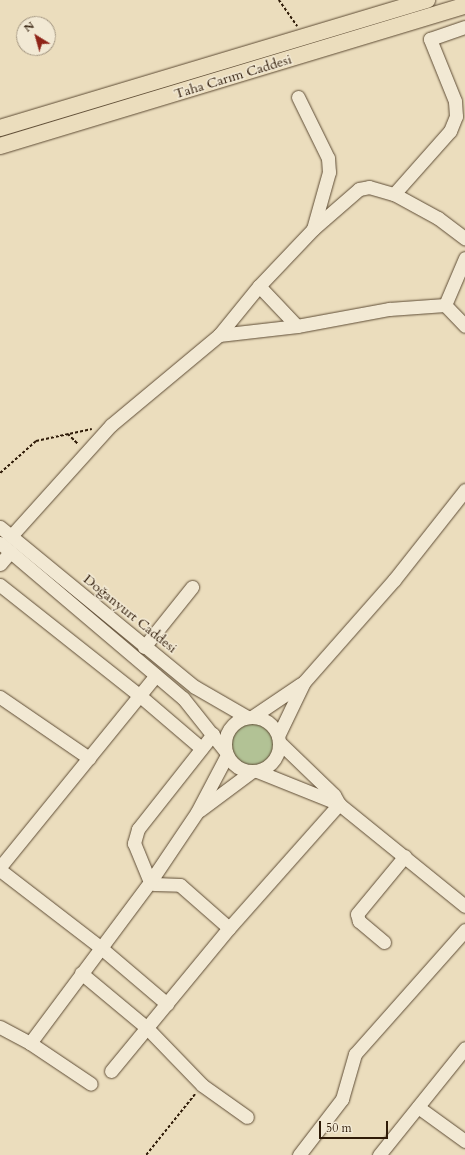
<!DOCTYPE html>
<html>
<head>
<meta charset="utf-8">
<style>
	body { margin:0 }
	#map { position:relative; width:465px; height:1155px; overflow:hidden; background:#ebddbd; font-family:Cardo,serif }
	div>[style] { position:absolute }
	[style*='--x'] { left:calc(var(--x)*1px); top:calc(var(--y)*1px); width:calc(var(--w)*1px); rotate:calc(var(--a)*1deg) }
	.green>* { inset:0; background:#b2c295 }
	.round { border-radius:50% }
	.path>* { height:1.5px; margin-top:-0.75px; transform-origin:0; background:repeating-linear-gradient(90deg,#2f1b08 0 3px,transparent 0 5px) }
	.roads { filter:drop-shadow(0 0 1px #5e4c35) drop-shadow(0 0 1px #5e4c35) }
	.minor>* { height:13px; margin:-6.5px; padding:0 6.5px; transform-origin:6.5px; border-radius:6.5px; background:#f2e9d4 }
	.minor>.ring { margin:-6.5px; padding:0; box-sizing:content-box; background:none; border:13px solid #f2e9d4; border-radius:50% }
	.major>* { height:16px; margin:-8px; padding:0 8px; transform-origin:8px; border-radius:8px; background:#ebddbd }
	span { translate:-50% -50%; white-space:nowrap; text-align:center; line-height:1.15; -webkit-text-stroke:3px #f2e9d4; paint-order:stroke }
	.street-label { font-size:14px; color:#2f1b08 }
	.north { position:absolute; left:16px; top:16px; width:40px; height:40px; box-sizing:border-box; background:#f2e9d4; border:1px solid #a49782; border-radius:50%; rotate:323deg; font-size:11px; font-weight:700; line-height:16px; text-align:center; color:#2f1b08 }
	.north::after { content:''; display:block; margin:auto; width:14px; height:18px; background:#8f2418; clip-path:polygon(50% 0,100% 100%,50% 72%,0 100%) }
	.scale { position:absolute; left:319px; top:1121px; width:69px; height:18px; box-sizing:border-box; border:2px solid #2f1b08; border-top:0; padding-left:5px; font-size:12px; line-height:14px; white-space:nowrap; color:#2f1b08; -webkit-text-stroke:3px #f2e9d4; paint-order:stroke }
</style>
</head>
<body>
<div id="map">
	<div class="green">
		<div class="round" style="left:229px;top:721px;width:46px;height:46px"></div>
	</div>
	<div class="path">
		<div style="--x:279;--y:0;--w:32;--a:55"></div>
		<div style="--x:68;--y:434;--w:14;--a:45"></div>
		<div style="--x:0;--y:473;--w:48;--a:-41.6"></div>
		<div style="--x:36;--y:441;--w:57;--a:-12.1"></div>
		<div style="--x:146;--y:1155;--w:78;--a:-51.2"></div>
	</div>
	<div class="roads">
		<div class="minor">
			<div style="--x:298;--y:97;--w:68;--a:63.8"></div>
			<div style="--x:328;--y:158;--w:14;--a:86"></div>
			<div style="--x:329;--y:172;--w:59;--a:105.7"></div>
			<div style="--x:394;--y:194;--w:84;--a:-48.4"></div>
			<div style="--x:450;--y:131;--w:16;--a:-68"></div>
			<div style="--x:456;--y:116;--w:15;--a:-94"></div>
			<div style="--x:455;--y:101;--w:67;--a:-112"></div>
			<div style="--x:430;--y:39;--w:37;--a:-19"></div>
			<div style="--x:259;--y:286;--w:55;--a:46.5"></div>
			<div style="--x:445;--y:305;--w:51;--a:-66.9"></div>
			<div style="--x:445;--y:305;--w:29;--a:46"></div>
			<div style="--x:219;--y:335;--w:79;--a:-6.6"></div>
			<div style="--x:297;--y:326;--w:94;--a:-10.5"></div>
			<div style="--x:389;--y:309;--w:56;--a:-4.1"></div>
			<div style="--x:0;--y:527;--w:252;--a:39.4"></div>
			<div style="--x:195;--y:687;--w:60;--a:30"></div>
			<div style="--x:11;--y:536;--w:149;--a:-48"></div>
			<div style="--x:111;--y:425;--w:141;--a:-39.8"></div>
			<div style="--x:219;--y:335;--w:63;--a:-50.8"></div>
			<div style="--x:259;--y:286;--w:79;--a:-46.5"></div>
			<div style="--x:313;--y:229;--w:61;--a:-41"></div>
			<div style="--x:359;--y:189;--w:10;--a:-11"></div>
			<div style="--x:369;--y:187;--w:26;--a:16"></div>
			<div style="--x:394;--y:194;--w:50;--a:28.6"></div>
			<div style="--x:438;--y:218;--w:34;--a:37"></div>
			<div style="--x:0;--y:543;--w:240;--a:40.3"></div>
			<div style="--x:183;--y:698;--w:69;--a:51.5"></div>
			<div style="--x:0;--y:564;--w:16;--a:-50"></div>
			<div style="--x:0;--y:585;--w:177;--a:38.4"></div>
			<div style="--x:139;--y:695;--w:82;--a:40.5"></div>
			<div style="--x:144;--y:647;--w:77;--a:-51.3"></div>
			<div style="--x:0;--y:697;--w:108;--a:34.4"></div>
			<div class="ring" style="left:225px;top:717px;width:41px;height:41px"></div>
			<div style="--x:252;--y:717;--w:59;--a:-34"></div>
			<div style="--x:213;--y:734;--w:121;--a:128.3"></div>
			<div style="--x:138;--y:829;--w:15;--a:106"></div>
			<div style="--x:134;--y:843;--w:42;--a:67.7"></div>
			<div style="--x:150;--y:882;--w:5;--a:22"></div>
			<div style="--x:155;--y:884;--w:25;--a:2"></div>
			<div style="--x:180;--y:885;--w:65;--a:41.3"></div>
			<div style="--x:278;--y:736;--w:60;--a:-64.3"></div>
			<div style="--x:304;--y:682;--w:136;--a:-48.6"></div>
			<div style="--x:394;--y:580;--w:115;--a:-51.7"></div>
			<div style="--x:279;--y:742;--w:76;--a:43.9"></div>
			<div style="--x:334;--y:795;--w:10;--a:61"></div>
			<div style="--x:339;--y:804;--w:162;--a:39"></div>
			<div style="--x:257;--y:771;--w:88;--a:21.9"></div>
			<div style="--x:200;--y:810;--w:64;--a:-36.7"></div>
			<div style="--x:0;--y:867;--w:247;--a:-50.9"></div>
			<div style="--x:0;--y:870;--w:126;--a:37.6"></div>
			<div style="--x:100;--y:947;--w:88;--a:40.4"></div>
			<div style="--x:384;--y:942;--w:33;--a:-140"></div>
			<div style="--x:359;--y:921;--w:7;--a:-106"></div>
			<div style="--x:357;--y:914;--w:75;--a:-50.4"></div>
			<div style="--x:81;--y:973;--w:86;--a:39.8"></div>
			<div style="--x:147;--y:1028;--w:79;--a:46"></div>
			<div style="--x:202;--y:1085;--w:55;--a:35.4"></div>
			<div style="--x:0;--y:1027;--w:34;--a:28"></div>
			<div style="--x:30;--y:1043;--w:73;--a:33.9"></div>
			<div style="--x:30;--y:1043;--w:201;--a:-53.3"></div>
			<div style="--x:150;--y:882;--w:84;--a:-56.1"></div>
			<div style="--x:197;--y:812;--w:64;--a:-62.2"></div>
			<div style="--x:111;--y:1071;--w:185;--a:-50.5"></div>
			<div style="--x:229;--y:928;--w:166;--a:-48.4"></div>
			<div style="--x:418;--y:1107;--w:58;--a:35.9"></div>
			<div style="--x:299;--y:1155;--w:71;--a:-52.5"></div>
			<div style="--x:342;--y:1099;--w:47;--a:-73.9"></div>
			<div style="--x:355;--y:1054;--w:166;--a:-48.4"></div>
			<div style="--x:379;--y:1155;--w:137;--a:-51.2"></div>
		</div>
		<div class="major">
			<div style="--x:0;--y:128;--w:446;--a:-16.7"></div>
			<div style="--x:0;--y:146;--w:486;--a:-16.8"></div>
		</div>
	</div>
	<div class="street-label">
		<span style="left:233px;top:77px;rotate:-17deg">Taha Carım Caddesi</span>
		<span style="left:130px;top:614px;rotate:39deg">Doğanyurt Caddesi</span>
	</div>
	<div class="north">N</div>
	<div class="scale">50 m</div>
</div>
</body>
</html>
